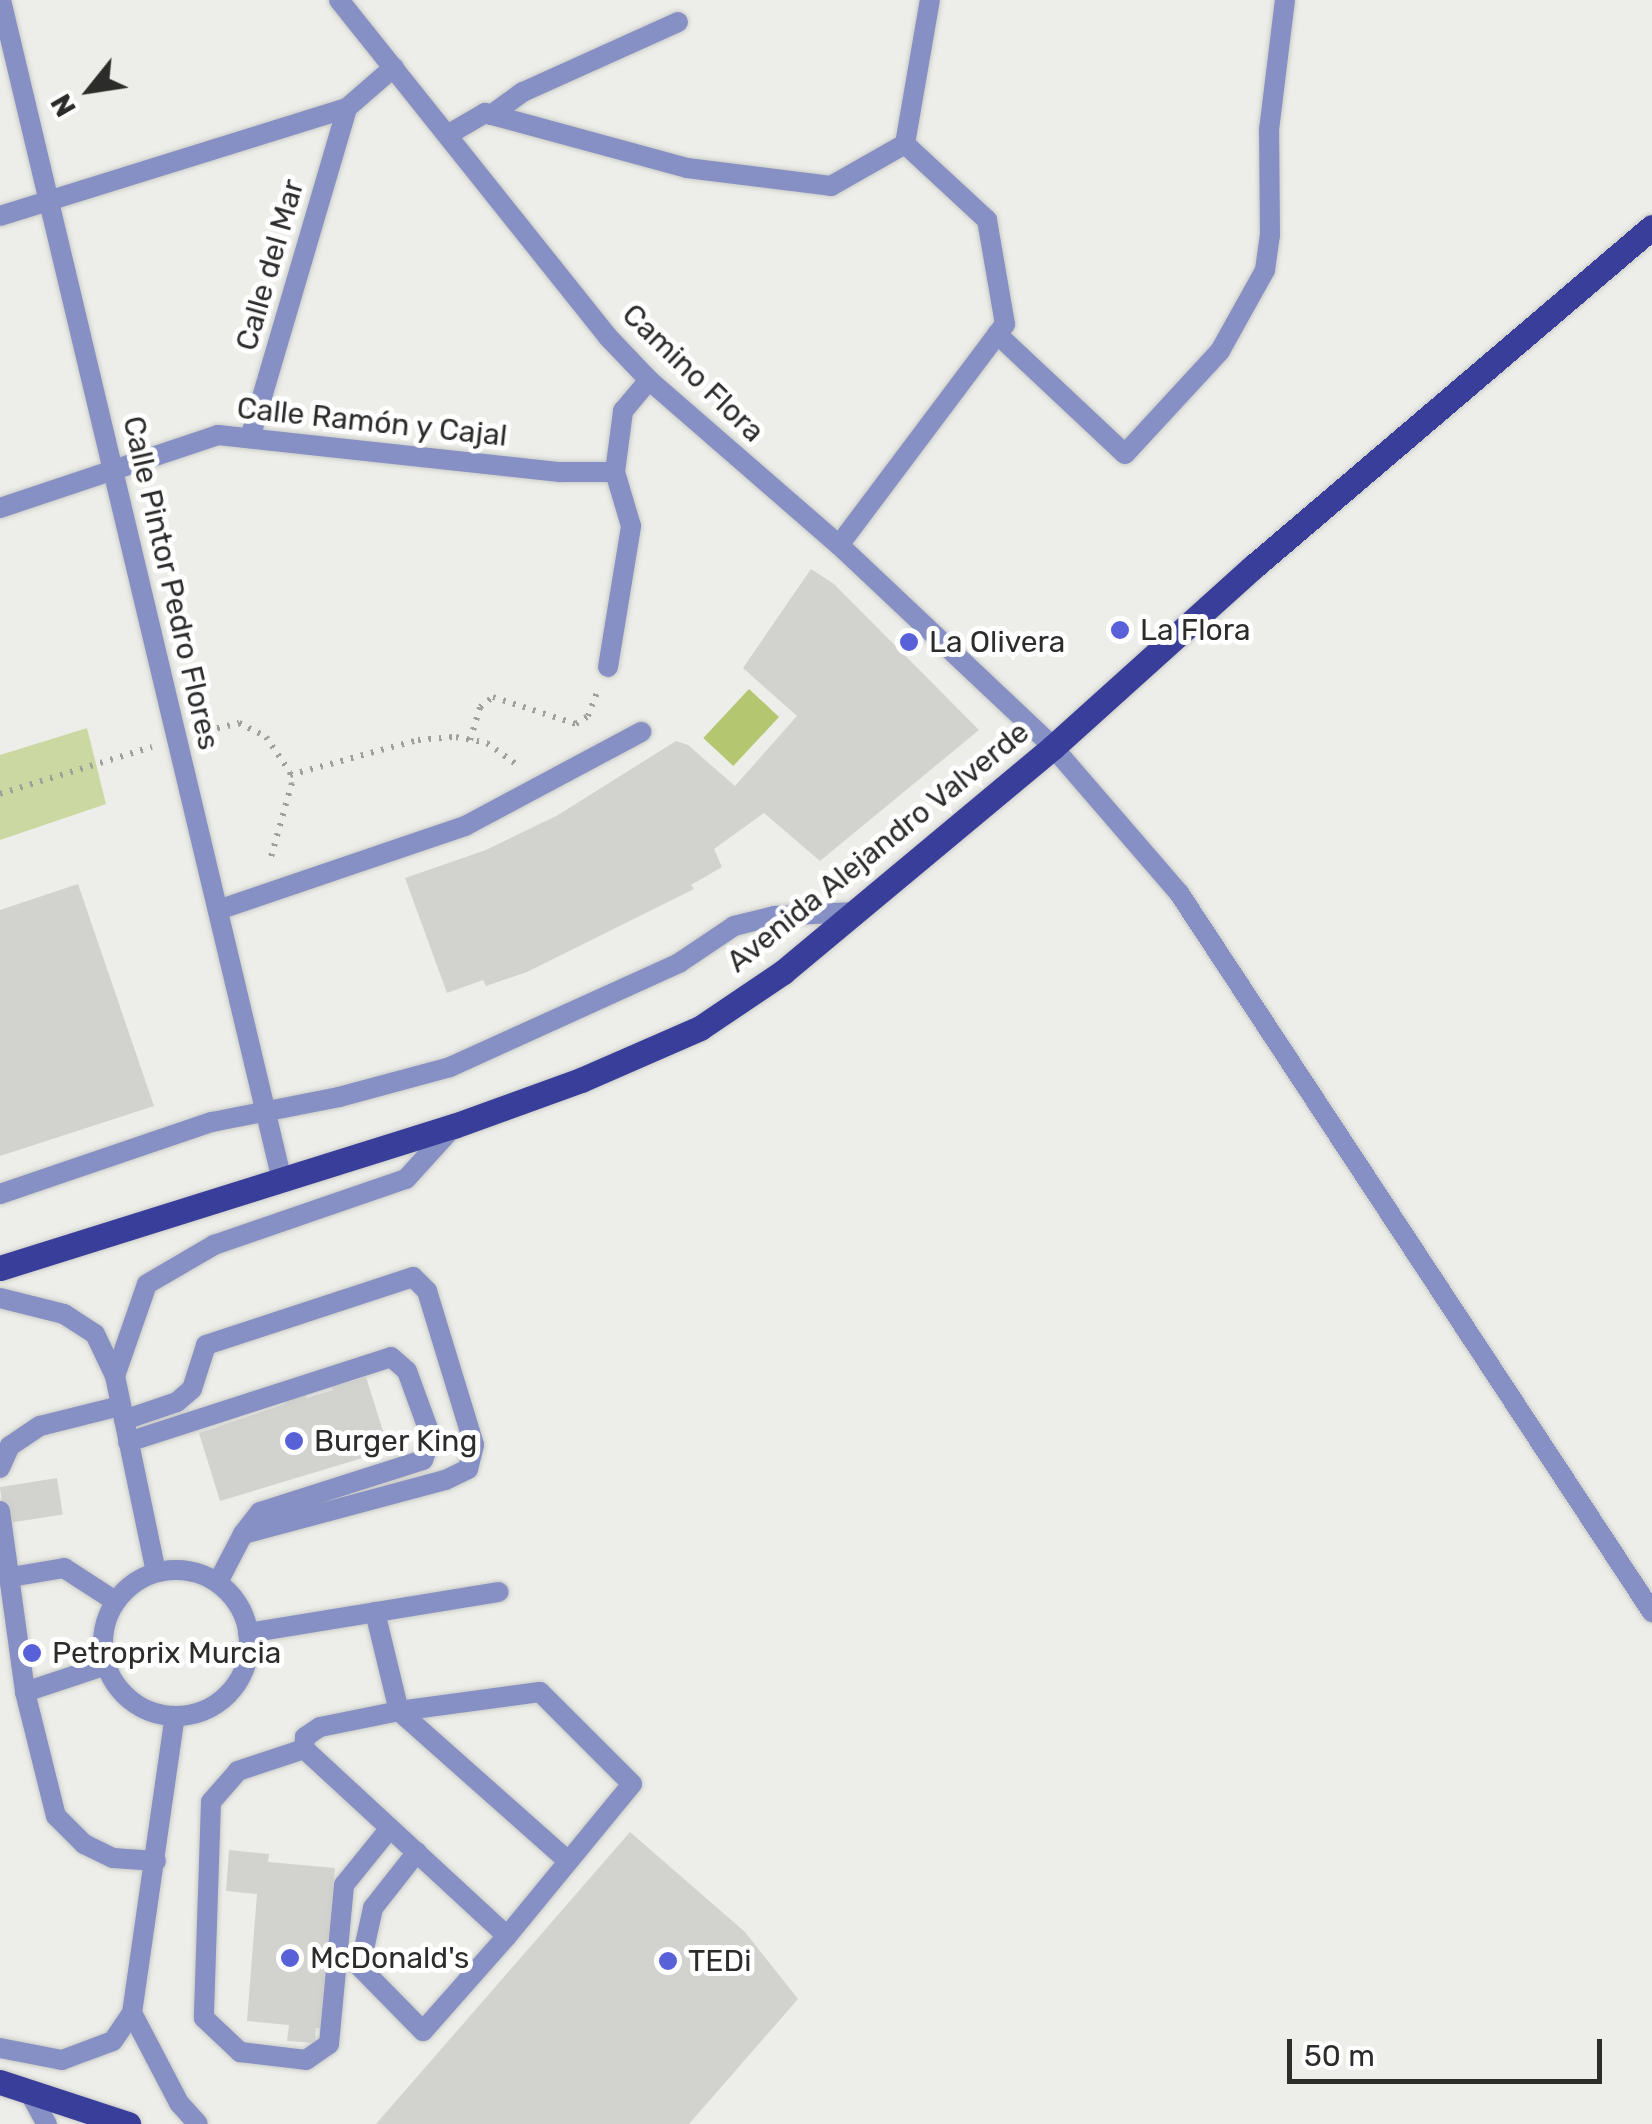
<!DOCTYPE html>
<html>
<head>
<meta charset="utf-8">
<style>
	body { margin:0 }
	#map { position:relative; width:1652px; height:2124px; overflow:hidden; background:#edeee9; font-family:Rubik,sans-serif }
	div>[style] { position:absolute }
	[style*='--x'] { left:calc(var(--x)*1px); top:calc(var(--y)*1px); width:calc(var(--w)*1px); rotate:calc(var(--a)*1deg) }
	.green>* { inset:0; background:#ccd8a2 }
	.water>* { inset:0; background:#b4c66f; transform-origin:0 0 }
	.building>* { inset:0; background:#d2d3ce; transform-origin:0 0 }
	.path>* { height:6px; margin-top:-3px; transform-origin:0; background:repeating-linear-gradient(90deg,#9fa09c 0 2.5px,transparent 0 10.5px) }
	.roads { filter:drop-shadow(0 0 2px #cacbc7) drop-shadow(0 0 2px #cacbc7) }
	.service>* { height:20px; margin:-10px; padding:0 10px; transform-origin:10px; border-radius:10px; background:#8690c4 }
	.minor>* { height:20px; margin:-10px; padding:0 10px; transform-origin:10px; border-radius:10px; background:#8690c4 }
	.minor>.ring { margin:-10px; padding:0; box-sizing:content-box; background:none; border:20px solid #8690c4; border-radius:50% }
	.primary>* { height:25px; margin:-12.5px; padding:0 12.5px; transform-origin:12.5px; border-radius:12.5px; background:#393e9a }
	.dots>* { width:28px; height:28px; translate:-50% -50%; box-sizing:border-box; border:5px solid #fff; border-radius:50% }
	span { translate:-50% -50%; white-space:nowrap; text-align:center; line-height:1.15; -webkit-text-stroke:10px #fff; paint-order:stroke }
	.street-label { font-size:30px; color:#2c2d2b }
	.poi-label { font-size:30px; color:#2c2d2b }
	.left { translate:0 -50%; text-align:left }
	.north { position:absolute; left:40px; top:40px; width:100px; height:100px; -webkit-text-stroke:8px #fff; paint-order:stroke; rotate:240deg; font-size:28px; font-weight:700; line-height:40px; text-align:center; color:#2c2d2b }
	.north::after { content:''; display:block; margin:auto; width:35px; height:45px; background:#2c2d2b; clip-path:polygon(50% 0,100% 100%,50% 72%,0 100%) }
	.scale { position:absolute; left:1287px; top:2039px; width:315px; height:45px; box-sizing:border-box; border:5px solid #2c2d2b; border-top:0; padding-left:12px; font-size:30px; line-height:35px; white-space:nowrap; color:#2c2d2b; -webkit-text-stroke:8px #fff; paint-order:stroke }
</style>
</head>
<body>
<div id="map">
	<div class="green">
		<div style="clip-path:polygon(87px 728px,106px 804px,0 840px,0 755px)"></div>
	</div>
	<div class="water">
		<div style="left:749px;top:689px;width:41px;height:67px;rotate:43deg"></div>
	</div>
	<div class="building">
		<div style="clip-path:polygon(811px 569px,834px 584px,979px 730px,820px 861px,764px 813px,714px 849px,722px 867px,691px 885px,694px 889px,527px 972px,486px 986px,483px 980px,447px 993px,405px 878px,486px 850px,558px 815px,676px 741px,688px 745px,735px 786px,797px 716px,743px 668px)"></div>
		<div style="clip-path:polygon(78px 884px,154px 1106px,0 1156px,0 910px)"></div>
		<div style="clip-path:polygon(349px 1375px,350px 1382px,366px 1377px,389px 1450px,220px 1501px,199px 1433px,285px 1404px,283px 1397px,304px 1391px,307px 1398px,333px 1390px,330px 1382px)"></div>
		<div style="left:57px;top:1478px;width:37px;height:58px;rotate:81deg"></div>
		<div style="clip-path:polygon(630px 1832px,745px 1932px,798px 1999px,689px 2124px,376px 2124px)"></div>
		<div style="clip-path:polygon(229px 1850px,269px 1854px,268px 1862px,335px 1868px,321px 2028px,316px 2028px,315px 2043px,287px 2041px,289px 2025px,247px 2021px,257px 1894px,226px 1891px)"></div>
	</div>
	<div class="path">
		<div style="--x:207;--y:731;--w:33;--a:-14"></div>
		<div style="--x:239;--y:723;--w:30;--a:27"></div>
		<div style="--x:266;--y:737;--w:42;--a:55.6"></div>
		<div style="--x:290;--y:772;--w:11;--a:80"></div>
		<div style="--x:292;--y:783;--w:80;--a:105.9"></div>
		<div style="--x:470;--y:740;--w:34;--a:-73"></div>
		<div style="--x:480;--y:707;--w:16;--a:-38"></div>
		<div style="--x:493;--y:697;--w:87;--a:18"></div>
		<div style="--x:576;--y:724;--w:14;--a:-34"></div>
		<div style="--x:588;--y:716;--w:25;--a:-69"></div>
		<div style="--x:290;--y:775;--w:133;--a:-15.3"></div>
		<div style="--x:418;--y:740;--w:38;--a:-5"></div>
		<div style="--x:456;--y:737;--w:32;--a:11"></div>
		<div style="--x:487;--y:743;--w:37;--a:36"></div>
		<div style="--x:0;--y:794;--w:159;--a:-17.2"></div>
	</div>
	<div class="roads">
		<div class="service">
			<div style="--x:124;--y:1420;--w:56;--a:-18.8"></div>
			<div style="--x:177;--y:1402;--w:20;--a:-41"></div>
			<div style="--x:192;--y:1389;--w:46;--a:-72.3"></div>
			<div style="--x:206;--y:1345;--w:218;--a:-18.2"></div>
			<div style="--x:413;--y:1277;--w:20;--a:45"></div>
			<div style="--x:427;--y:1291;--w:161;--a:73"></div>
			<div style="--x:474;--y:1445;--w:25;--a:104"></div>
			<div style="--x:468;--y:1469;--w:25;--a:154"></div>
			<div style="--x:445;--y:1480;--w:209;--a:165"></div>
			<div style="--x:243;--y:1534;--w:54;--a:117.5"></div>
			<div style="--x:128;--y:1442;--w:276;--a:-17.9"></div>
			<div style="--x:391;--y:1357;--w:21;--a:41"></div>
			<div style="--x:407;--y:1371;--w:70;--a:70"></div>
			<div style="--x:431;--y:1437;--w:24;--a:109"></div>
			<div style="--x:423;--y:1460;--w:171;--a:162.3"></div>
			<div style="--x:260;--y:1512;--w:28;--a:128"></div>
			<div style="--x:0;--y:1468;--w:24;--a:-66"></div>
			<div style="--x:10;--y:1446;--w:36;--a:-34"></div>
			<div style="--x:40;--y:1426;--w:82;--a:-14"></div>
			<div style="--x:0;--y:1511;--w:183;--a:82.1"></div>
			<div style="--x:25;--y:1692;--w:128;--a:76"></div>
			<div style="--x:56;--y:1816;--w:40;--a:45"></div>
			<div style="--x:84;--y:1844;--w:32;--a:26"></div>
			<div style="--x:113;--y:1858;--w:43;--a:4"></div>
			<div style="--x:11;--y:1577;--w:54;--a:-9.6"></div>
			<div style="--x:64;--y:1568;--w:61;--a:32.9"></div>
			<div style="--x:375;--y:1612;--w:102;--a:76.4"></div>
			<div style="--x:399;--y:1711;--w:226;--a:41.6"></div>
			<div style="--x:25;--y:1692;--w:85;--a:-18.4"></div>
			<div style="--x:540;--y:1692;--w:130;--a:45"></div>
			<div style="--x:632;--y:1784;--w:197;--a:129.4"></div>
			<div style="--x:507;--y:1936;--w:276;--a:-137.3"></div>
			<div style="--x:304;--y:1749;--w:12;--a:-85"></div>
			<div style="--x:305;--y:1737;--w:18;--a:-34"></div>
			<div style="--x:320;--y:1727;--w:81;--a:-11.4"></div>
			<div style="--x:399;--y:1711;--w:142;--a:-7.7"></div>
			<div style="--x:304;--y:1749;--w:70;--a:161.6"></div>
			<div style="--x:238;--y:1771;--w:41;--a:131.1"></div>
			<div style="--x:211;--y:1802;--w:216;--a:91.9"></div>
			<div style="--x:204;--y:2018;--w:50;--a:43.4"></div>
			<div style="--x:240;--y:2052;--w:66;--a:6.9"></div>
			<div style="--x:306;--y:2060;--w:28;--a:-35"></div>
			<div style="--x:329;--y:2044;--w:160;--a:-84.6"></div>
			<div style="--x:344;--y:1885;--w:73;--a:-51.1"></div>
			<div style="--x:417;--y:1852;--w:71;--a:128.2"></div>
			<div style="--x:373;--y:1908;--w:60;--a:102.4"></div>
			<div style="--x:360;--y:1967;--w:90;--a:45.5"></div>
			<div style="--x:423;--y:2031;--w:127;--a:-48.5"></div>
		</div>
		<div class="minor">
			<div style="--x:1;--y:0;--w:1213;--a:76.61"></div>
			<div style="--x:339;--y:0;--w:431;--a:51.4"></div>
			<div style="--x:608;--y:337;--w:59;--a:46.4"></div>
			<div style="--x:649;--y:380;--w:252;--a:41"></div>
			<div style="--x:839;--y:545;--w:294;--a:43.3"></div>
			<div style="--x:1053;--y:747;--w:193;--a:49.2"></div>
			<div style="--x:1179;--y:893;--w:861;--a:56.66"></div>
			<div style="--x:491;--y:115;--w:39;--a:-36"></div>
			<div style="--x:523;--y:92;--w:170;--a:-24.3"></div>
			<div style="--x:449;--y:134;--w:42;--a:-30.3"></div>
			<div style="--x:485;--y:113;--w:209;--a:15.2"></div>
			<div style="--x:687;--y:168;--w:145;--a:7.1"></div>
			<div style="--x:831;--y:186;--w:85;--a:-29.6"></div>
			<div style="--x:905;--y:144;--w:112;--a:42.8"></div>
			<div style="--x:987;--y:220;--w:106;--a:80.2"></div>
			<div style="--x:1005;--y:324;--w:276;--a:126.9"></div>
			<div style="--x:905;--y:144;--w:146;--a:-80.2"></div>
			<div style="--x:0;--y:216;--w:363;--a:-17.3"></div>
			<div style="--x:347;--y:108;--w:62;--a:-41.1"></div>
			<div style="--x:997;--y:334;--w:175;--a:43.2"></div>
			<div style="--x:1125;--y:454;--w:140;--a:-47.3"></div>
			<div style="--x:1220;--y:351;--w:93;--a:-60.9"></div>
			<div style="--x:1265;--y:270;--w:35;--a:-82"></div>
			<div style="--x:1270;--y:235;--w:105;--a:-90.5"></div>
			<div style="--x:1269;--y:130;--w:131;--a:-83"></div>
			<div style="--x:250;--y:438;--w:344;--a:-73.6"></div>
			<div style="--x:0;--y:508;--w:230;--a:-18.5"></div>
			<div style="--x:218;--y:435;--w:344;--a:6.2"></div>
			<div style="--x:560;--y:472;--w:55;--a:0"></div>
			<div style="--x:608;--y:667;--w:143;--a:-80.7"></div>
			<div style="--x:631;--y:526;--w:56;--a:-106.5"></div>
			<div style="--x:615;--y:472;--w:62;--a:-82.5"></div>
			<div style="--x:623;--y:411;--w:40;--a:-50"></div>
			<div style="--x:218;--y:910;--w:261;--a:-18.8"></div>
			<div style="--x:465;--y:826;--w:200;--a:-28.1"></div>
			<div style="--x:0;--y:1194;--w:224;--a:-18.8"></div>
			<div style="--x:212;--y:1122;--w:129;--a:-11.1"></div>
			<div style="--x:339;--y:1097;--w:115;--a:-15.1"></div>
			<div style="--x:450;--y:1067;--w:252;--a:-24.4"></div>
			<div style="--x:679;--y:963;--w:66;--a:-33.9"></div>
			<div style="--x:734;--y:926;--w:41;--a:-14"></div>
			<div style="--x:774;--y:916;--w:80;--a:-2.9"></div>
			<div style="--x:0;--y:1298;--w:66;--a:14"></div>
			<div style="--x:64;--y:1314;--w:37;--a:33"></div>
			<div style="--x:95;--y:1334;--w:47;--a:64.5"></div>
			<div style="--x:115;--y:1376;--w:200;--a:78.2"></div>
			<div style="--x:115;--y:1376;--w:97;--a:-70.8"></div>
			<div style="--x:147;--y:1284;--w:78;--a:-30.2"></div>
			<div style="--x:214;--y:1245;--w:203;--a:-19"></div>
			<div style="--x:406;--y:1179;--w:72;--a:-47.8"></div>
			<div class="ring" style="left:103px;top:1570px;width:126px;height:126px"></div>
			<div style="--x:248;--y:1633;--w:254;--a:-9.3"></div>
			<div style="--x:132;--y:2013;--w:102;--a:62.4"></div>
			<div style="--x:179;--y:2103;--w:28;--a:48"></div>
			<div style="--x:0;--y:2048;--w:63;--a:11"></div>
			<div style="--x:62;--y:2060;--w:54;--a:-20.4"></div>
			<div style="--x:113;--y:2041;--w:34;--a:-56"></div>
			<div style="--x:132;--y:2013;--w:300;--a:-81.8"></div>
			<div style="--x:29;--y:2092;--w:37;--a:61"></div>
		</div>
		<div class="primary">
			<div style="--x:0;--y:1268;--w:476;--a:-17.4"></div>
			<div style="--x:454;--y:1126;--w:135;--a:-19.9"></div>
			<div style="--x:581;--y:1080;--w:130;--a:-23.6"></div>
			<div style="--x:700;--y:1028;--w:100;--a:-34"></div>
			<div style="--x:783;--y:972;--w:351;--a:-39.8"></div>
			<div style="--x:1053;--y:747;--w:269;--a:-42"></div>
			<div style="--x:1253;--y:567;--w:524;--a:-40.44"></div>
			<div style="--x:0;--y:2082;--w:135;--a:18.2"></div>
		</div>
	</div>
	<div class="dots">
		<div style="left:1120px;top:630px;background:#5861d8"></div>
		<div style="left:909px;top:642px;background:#5861d8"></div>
		<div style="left:294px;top:1441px;background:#5861d8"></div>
		<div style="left:32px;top:1653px;background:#5861d8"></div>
		<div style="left:290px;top:1958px;background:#5861d8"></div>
		<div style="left:668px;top:1961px;background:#5861d8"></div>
	</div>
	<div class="street-label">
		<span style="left:270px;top:265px;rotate:-74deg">Calle del Mar</span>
		<span style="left:693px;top:373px;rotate:44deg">Camino Flora</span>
		<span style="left:372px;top:422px;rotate:6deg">Calle Ramón y Cajal</span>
		<span style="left:171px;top:583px;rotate:77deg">Calle Pintor Pedro Flores</span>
		<span style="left:878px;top:847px;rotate:-39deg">Avenida Alejandro Valverde</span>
	</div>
	<div class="poi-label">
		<span class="left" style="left:1140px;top:630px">La Flora</span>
		<span class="left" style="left:929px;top:642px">La Olivera</span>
		<span class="left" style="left:314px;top:1441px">Burger King</span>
		<span class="left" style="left:52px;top:1653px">Petroprix Murcia</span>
		<span class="left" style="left:310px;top:1958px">McDonald's</span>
		<span class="left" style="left:688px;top:1961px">TEDi</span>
	</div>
	<div class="north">N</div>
	<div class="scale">50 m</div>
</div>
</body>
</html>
